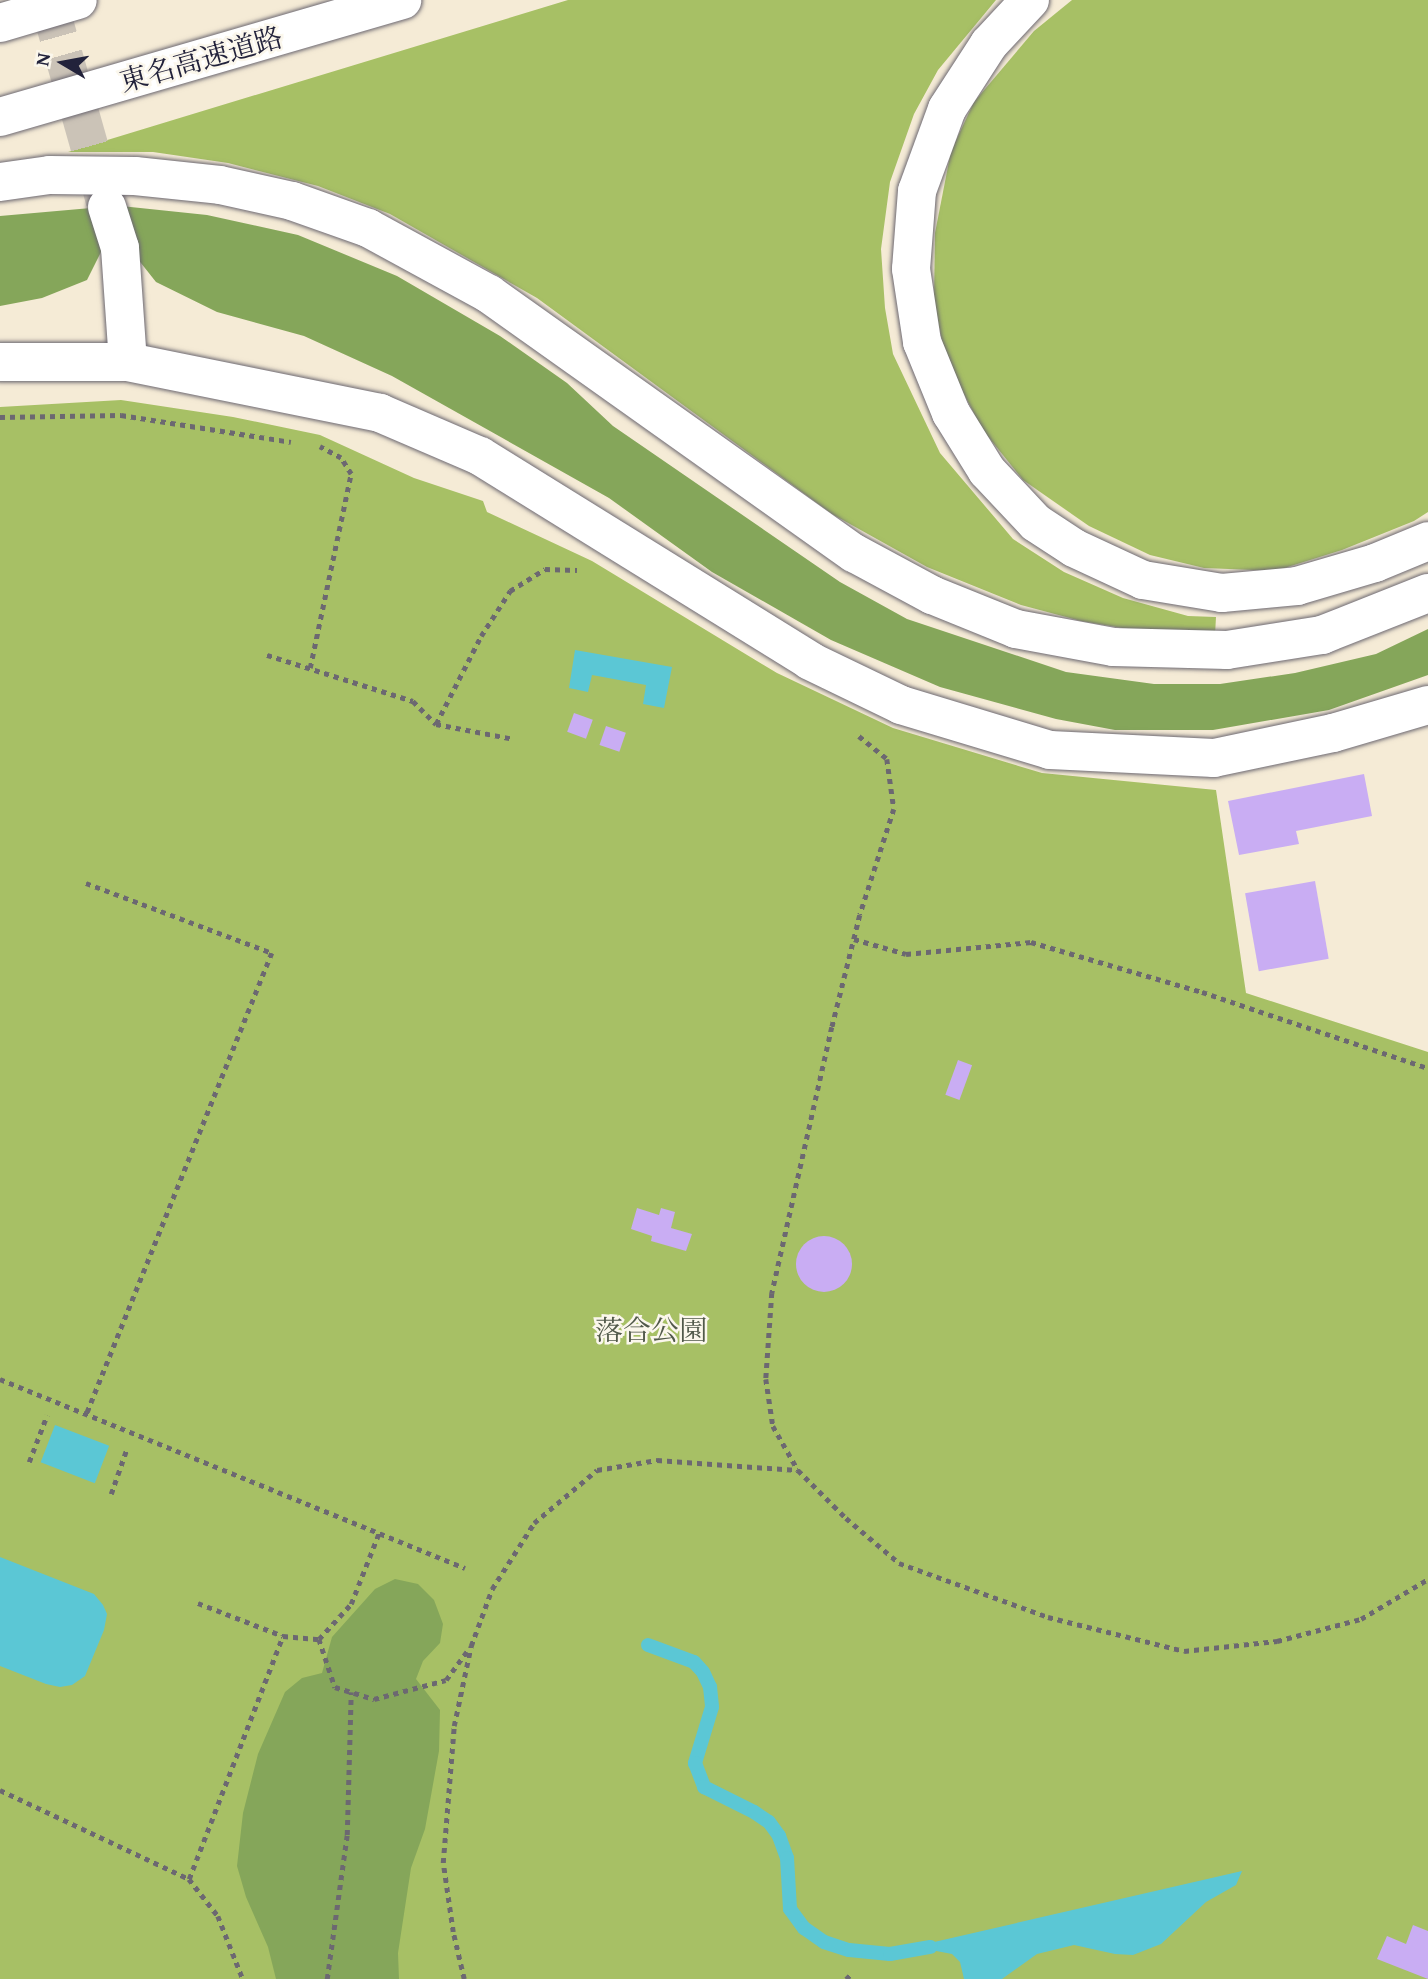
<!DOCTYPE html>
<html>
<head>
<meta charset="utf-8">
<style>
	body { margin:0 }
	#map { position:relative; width:1428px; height:1979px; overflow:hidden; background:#f5ebd6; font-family:"Gentium Book Plus","Noto Serif JP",serif }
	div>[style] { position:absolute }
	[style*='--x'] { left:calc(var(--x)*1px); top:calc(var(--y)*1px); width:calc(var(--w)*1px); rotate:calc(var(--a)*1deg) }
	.green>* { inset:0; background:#a7c065 }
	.forest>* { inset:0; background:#85a65a }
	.water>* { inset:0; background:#5bc7d5; transform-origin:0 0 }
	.stream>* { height:14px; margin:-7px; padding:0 7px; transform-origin:7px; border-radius:7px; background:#5bc7d5 }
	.building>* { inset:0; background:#c9adf3; transform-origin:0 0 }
	.round { border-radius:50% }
	.minor-tunnel>* { height:38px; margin-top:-19px; transform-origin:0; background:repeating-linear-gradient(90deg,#cbc3b7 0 38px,transparent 0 57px) }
	.path>* { height:4.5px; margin-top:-2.25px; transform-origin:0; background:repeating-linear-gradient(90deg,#6c6871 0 5px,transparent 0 10px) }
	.roads { filter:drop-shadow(0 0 2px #6c6871) drop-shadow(0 0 2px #6c6871) }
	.minor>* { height:38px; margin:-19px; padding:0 19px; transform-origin:19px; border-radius:19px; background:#fff }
	.highway>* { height:38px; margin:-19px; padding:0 19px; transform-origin:19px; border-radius:19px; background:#fff }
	span { translate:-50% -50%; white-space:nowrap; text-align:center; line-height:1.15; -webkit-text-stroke:5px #fbf7ec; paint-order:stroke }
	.street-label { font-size:28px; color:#22223b }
	.park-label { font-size:28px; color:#51594a }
	.north { position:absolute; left:28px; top:28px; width:70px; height:70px; -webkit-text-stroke:5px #fbf7ec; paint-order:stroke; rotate:280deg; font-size:19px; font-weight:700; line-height:28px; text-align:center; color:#22223b }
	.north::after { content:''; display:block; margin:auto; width:24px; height:32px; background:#22223b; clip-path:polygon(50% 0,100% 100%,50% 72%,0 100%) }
</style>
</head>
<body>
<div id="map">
	<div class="green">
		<div style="clip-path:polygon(568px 0,996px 0,938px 70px,914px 114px,890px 182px,881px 249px,885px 308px,893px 354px,940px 453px,1013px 539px,1064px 572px,1123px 598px,1188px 616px,1216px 617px,1215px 635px,1152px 633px,1081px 621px,1021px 605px,927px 567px,832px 514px,537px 298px,390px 214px,318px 186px,228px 163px,153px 152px,68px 152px)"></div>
		<div style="clip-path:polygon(1072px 0,1428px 0,1428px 512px,1414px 521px,1342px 550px,1275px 571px,1204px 568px,1150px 555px,1089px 526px,1023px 480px,982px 429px,945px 357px,934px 300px,935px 233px,951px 151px,974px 102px,1034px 31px)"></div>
		<div style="clip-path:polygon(121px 400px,233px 417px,320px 435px,414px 478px,483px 501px,487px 512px,592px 561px,777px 673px,893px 728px,1042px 773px,1216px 790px,1246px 993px,1428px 1052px,1428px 1979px,0 1979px,0 407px)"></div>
	</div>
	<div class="forest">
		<div style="clip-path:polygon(121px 206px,207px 215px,298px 235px,397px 276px,500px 336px,567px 383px,613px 426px,840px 582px,907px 619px,1066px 672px,1154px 684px,1220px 684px,1295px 673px,1376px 654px,1428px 629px,1428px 675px,1329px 710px,1213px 730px,1115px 730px,1056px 719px,940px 687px,831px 640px,712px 572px,609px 498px,392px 376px,304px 336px,217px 312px,156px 282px,137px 258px)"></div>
		<div style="clip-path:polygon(91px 208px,105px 244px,87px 280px,42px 298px,0 306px,0 216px)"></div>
		<div style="clip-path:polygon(395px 1579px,418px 1584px,434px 1600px,443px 1624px,440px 1643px,423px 1661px,416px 1679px,440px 1710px,439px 1751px,425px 1829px,411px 1868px,398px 1953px,399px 1979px,276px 1979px,268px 1947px,246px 1897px,237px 1866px,243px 1813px,258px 1754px,285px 1692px,302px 1678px,322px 1673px,332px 1637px,375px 1589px)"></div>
	</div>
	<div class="water">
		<div style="clip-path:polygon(575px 650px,672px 667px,664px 708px,643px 704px,646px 685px,592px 675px,588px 692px,569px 688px)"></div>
		<div style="left:55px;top:1425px;width:58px;height:40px;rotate:21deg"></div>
		<div style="clip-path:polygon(0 1557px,94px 1594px,103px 1605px,107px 1614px,104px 1630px,85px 1676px,72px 1685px,60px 1687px,46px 1684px,0 1666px)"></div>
		<div style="clip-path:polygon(1242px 1871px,1236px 1885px,1206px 1902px,1161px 1944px,1133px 1955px,1115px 1954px,1074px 1945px,1037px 1954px,1002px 1979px,964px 1979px,960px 1962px,952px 1954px,931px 1950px,915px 1954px,908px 1948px)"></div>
	</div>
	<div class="stream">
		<div style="--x:648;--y:1645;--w:49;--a:20.3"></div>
		<div style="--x:694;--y:1662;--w:13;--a:48"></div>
		<div style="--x:703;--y:1672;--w:17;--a:65"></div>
		<div style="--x:710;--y:1687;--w:20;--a:84"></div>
		<div style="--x:712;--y:1707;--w:59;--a:106.9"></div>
		<div style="--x:695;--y:1763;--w:26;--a:69"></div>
		<div style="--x:704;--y:1787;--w:56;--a:26.6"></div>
		<div style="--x:754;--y:1812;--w:18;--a:34"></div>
		<div style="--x:769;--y:1822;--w:17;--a:54"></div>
		<div style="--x:779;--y:1836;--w:23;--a:70"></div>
		<div style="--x:787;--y:1858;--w:51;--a:86.6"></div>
		<div style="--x:790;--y:1909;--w:24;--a:54"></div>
		<div style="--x:804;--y:1928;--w:24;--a:35"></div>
		<div style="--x:824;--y:1942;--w:26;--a:18"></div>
		<div style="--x:849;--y:1950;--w:41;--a:5.6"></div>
		<div style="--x:890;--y:1954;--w:41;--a:-9.9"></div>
	</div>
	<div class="building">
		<div style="left:574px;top:713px;width:20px;height:20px;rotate:20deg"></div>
		<div style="left:606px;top:726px;width:21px;height:20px;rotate:19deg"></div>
		<div style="clip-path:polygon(1364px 774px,1372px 816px,1296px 831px,1299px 844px,1239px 855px,1228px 801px)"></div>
		<div style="left:1315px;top:881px;width:79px;height:71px;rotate:80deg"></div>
		<div style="left:958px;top:1060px;width:15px;height:37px;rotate:20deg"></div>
		<div style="clip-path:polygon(637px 1208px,659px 1215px,661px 1208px,675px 1212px,671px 1228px,692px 1234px,686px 1251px,651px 1241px,652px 1236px,631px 1229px)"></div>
		<div class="round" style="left:796px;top:1236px;width:56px;height:56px"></div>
		<div style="clip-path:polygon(1413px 1925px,1428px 1931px,1428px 1979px,1377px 1959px,1387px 1936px,1406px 1944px)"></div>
	</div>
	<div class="minor-tunnel">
		<div style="--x:48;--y:0;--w:213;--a:74.2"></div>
	</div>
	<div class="path">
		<div style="--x:0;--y:417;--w:121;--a:-0.9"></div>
		<div style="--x:121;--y:415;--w:172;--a:9"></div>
		<div style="--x:267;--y:655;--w:153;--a:17.5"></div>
		<div style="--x:413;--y:701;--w:33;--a:45"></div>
		<div style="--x:436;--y:724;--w:79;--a:10.9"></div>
		<div style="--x:310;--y:668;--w:198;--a:-78.1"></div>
		<div style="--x:351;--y:474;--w:19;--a:-122"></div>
		<div style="--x:341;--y:458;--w:24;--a:-152"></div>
		<div style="--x:436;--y:724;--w:99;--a:-62.9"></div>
		<div style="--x:481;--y:636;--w:54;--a:-57.2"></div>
		<div style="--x:510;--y:591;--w:41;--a:-32.2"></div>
		<div style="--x:545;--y:569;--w:32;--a:2"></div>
		<div style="--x:859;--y:736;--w:36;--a:39"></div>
		<div style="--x:887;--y:759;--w:50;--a:82"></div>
		<div style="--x:894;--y:809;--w:111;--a:107.8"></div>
		<div style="--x:860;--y:915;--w:115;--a:104"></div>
		<div style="--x:832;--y:1027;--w:273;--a:102.7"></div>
		<div style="--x:772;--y:1293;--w:86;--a:94"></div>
		<div style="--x:766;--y:1379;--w:48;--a:81.5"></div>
		<div style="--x:773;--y:1426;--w:51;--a:60.4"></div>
		<div style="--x:798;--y:1470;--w:68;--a:45"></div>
		<div style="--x:846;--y:1518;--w:70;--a:40.3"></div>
		<div style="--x:899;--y:1563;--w:158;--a:19.9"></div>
		<div style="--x:1048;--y:1617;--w:140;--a:14"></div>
		<div style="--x:1184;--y:1651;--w:94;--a:-6.1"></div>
		<div style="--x:1277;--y:1641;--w:87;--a:-14.7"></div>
		<div style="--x:1361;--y:1619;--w:78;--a:-30.8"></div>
		<div style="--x:86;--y:883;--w:199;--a:20.6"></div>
		<div style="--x:272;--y:953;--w:497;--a:111.9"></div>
		<div style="--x:854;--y:939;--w:54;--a:16.1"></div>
		<div style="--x:906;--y:954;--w:126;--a:-5.5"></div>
		<div style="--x:1031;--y:942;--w:178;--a:16.3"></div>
		<div style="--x:1202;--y:992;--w:238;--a:18.6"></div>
		<div style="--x:0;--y:1379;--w:502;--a:22.12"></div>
		<div style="--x:29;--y:1462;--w:50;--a:-69"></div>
		<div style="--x:111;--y:1494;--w:49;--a:-70.8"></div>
		<div style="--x:198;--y:1603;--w:91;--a:21.2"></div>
		<div style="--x:319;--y:1639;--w:51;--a:71.6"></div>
		<div style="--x:335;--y:1687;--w:41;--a:17.1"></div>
		<div style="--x:374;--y:1699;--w:74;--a:-14.8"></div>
		<div style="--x:446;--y:1680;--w:39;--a:-54"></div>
		<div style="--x:0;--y:1790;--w:209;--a:25.2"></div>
		<div style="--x:189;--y:1879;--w:261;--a:-68.9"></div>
		<div style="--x:283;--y:1636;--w:36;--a:5"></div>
		<div style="--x:319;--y:1639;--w:47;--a:-47.6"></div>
		<div style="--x:351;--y:1604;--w:76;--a:-68.5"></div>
		<div style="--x:189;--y:1879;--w:47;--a:51.9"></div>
		<div style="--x:218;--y:1916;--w:68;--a:68.4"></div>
		<div style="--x:327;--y:1979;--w:145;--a:-82.1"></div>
		<div style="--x:347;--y:1835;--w:143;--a:-88.4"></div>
		<div style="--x:464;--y:1979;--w:48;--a:-103.2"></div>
		<div style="--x:453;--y:1932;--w:70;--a:-98.2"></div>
		<div style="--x:443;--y:1863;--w:137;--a:-85.4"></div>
		<div style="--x:454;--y:1726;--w:82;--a:-78"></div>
		<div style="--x:471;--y:1646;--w:61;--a:-69.8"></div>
		<div style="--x:492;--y:1589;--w:78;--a:-57.5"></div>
		<div style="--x:534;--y:1523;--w:82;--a:-40.1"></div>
		<div style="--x:597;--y:1470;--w:61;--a:-9.5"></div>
		<div style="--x:657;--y:1460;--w:141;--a:4.1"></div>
		<div style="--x:846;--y:1979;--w:6;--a:-45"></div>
	</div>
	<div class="roads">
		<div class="minor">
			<div style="--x:107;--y:207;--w:43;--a:72.4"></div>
			<div style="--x:120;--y:248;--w:114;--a:86"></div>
			<div style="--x:0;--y:362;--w:128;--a:0"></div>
			<div style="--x:128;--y:362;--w:257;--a:11.4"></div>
			<div style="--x:380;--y:413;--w:109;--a:23.3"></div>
			<div style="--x:480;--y:456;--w:388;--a:31.8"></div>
			<div style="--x:810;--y:661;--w:101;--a:25.8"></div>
			<div style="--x:901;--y:705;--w:156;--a:16.8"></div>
			<div style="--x:1050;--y:750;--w:164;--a:2.8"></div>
			<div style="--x:1214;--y:758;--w:122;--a:-11.9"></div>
			<div style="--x:1333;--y:733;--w:99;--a:-16.4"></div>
		</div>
		<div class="highway">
			<div style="--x:1030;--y:0;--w:60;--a:133"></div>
			<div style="--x:989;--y:44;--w:77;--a:122.9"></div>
			<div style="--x:947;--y:109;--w:87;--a:110.1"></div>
			<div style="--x:917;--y:191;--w:78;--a:94.4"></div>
			<div style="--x:911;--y:269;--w:74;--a:81.4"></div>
			<div style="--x:922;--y:342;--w:77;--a:67.8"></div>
			<div style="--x:951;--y:413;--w:68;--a:58.2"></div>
			<div style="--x:987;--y:471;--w:71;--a:46.7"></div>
			<div style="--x:1036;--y:523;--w:45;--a:33.3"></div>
			<div style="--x:1074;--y:548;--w:76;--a:24.9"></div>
			<div style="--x:1143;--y:580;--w:80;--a:9.3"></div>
			<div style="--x:1222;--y:593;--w:75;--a:-5.3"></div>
			<div style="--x:1297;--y:586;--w:81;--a:-16.4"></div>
			<div style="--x:1375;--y:563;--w:57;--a:-22.5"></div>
			<div style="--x:0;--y:23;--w:81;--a:-16.4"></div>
			<div style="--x:0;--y:117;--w:419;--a:-16.2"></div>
			<div style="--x:0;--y:182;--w:50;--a:-8"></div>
			<div style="--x:50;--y:175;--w:85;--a:0.7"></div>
			<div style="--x:135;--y:176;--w:85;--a:6"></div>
			<div style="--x:220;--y:185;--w:74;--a:12.5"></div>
			<div style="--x:292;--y:201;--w:81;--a:19.6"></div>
			<div style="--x:368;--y:228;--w:138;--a:28.6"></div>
			<div style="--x:489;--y:294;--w:448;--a:35.4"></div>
			<div style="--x:854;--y:553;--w:89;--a:28.3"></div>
			<div style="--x:932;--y:595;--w:91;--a:22"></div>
			<div style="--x:1016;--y:629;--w:99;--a:10.5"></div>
			<div style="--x:1113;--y:647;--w:114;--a:1.5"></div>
			<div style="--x:1227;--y:650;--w:96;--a:-9"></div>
			<div style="--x:1322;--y:635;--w:114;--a:-21.6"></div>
		</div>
	</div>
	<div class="street-label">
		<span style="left:201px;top:59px;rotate:-16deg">東名高速道路</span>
	</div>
	<div class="park-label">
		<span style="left:651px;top:1330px">落合公園</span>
	</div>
	<div class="north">N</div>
</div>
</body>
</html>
